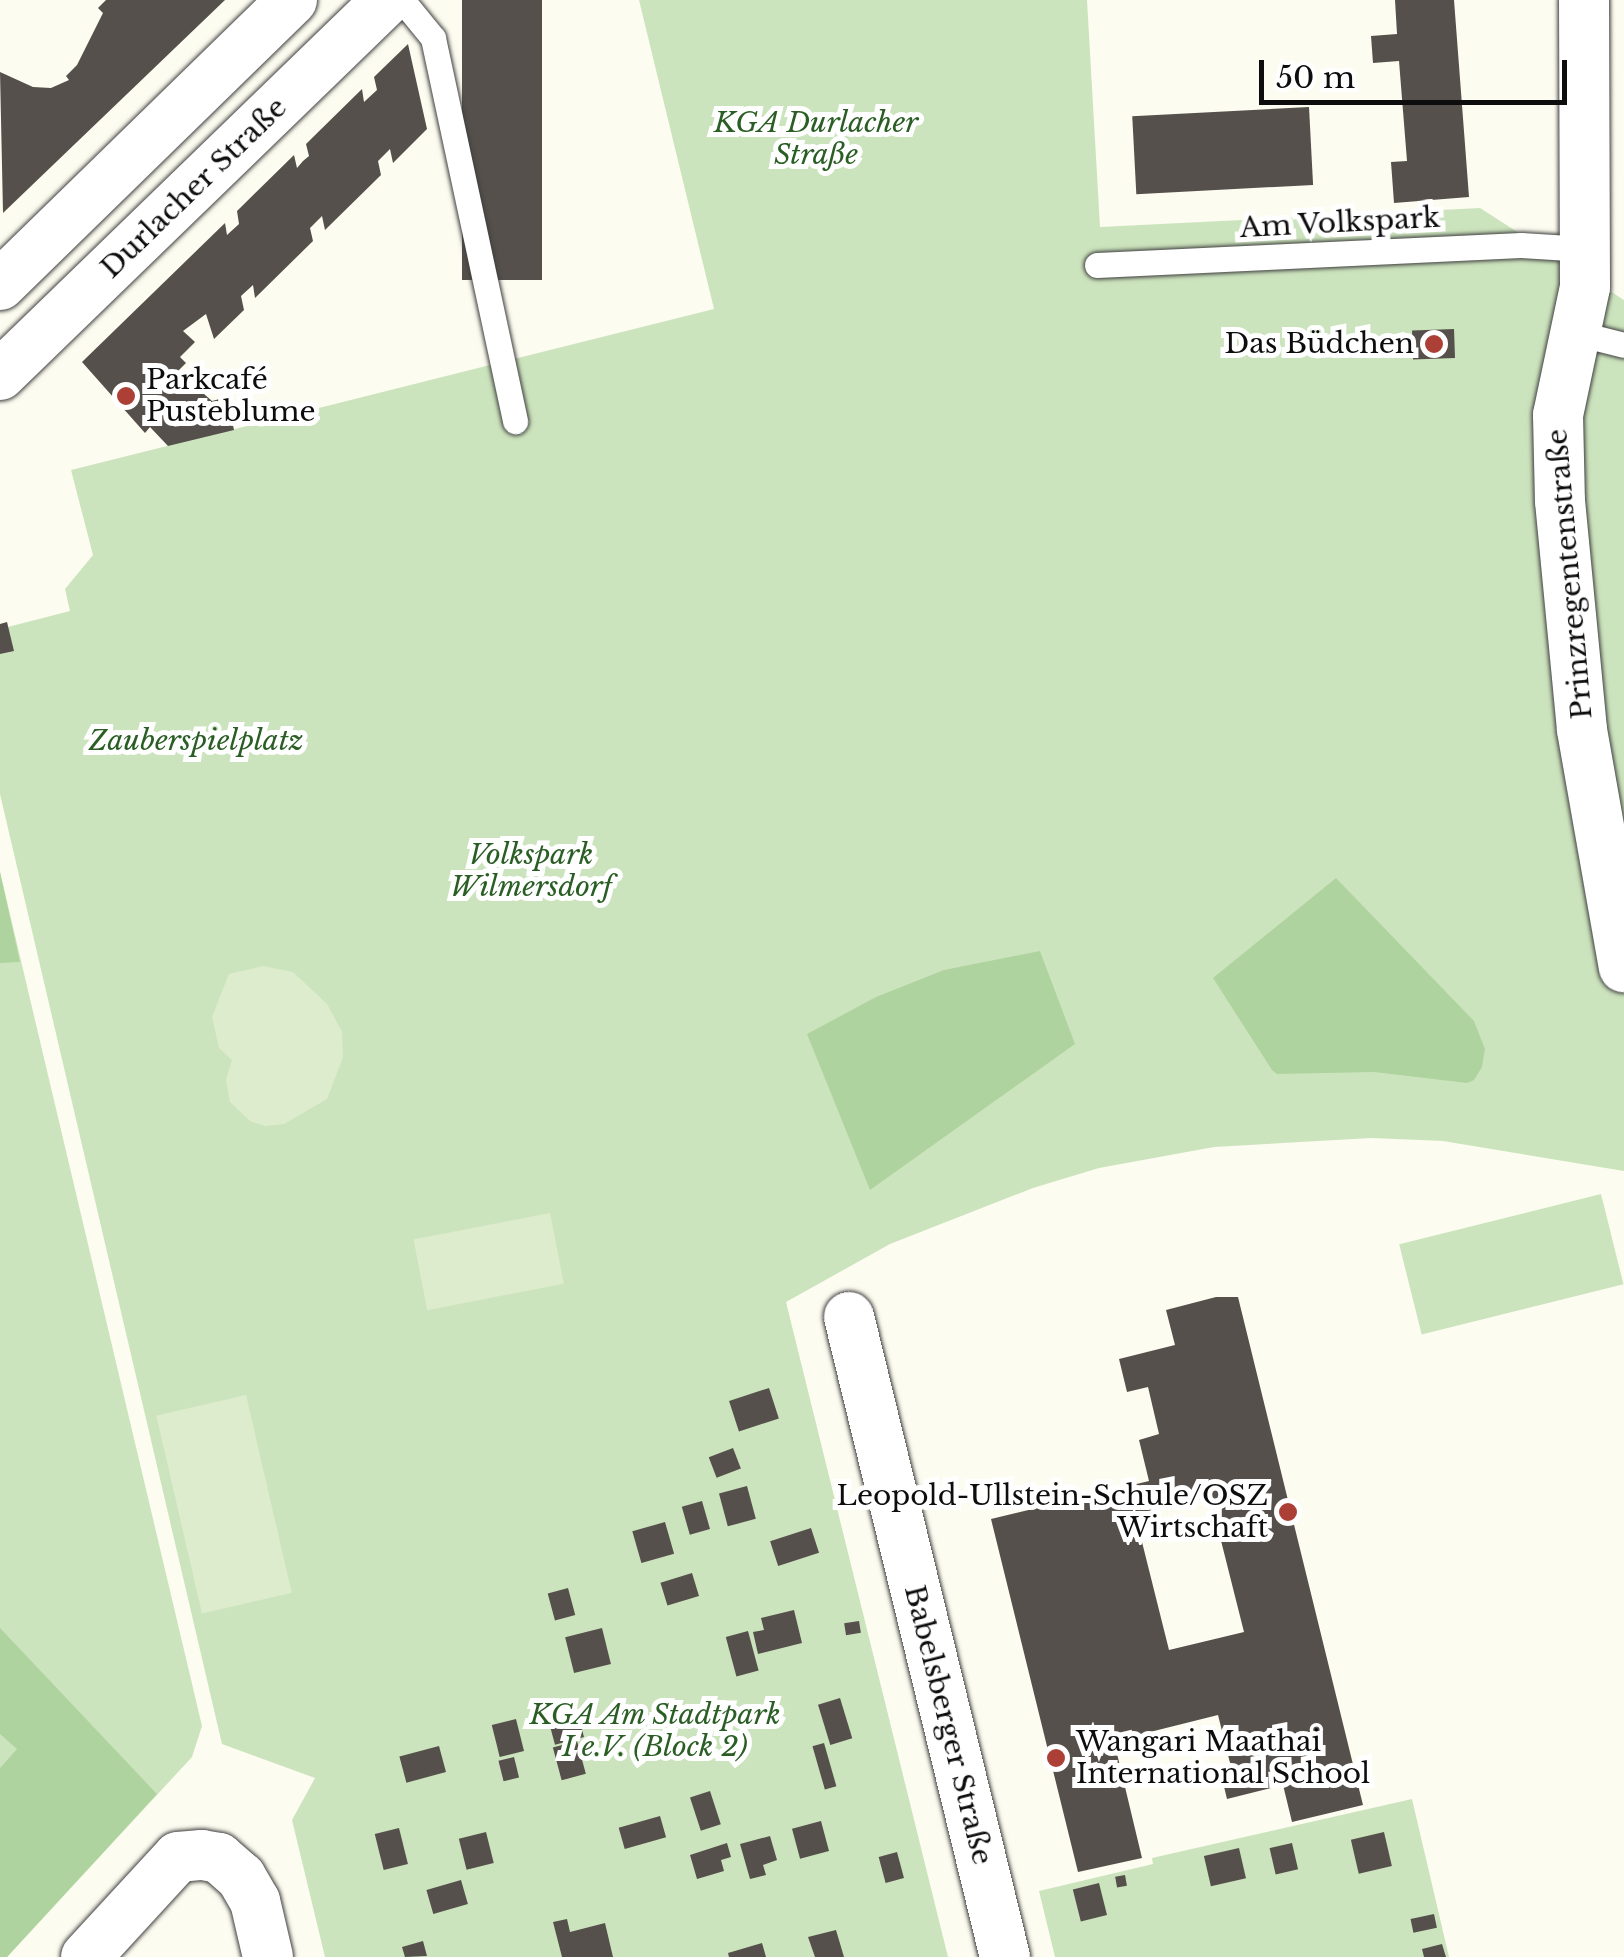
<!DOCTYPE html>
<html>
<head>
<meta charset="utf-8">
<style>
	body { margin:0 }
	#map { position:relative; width:1624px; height:1957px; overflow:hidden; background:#fdfcf0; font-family:"Libre Baskerville",serif }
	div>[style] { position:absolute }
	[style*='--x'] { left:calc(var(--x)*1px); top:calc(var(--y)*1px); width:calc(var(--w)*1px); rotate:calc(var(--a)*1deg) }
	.green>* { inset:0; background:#cce4bd; transform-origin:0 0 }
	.forest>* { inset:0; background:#afd39e }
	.pitch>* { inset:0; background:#deecce; transform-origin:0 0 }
	.building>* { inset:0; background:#55504b; transform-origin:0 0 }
	.roads { filter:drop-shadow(0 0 2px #404040) drop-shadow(0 0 2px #404040) }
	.service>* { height:25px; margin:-12.5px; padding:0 12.5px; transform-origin:12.5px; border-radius:12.5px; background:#fff }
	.minor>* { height:50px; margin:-25px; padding:0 25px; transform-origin:25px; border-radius:25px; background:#fff }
	.dots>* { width:28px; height:28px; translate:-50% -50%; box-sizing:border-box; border:5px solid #fff; border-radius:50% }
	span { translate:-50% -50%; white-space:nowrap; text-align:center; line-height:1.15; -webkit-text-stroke:10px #fff; paint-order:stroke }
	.park-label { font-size:28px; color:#2a5e25; font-style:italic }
	.street-label { font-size:28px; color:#0d0d0d }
	.poi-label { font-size:28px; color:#0d0d0d }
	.right { translate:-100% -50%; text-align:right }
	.left { translate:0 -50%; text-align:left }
	.scale { position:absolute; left:1259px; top:60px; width:308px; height:45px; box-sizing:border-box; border:5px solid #0d0d0d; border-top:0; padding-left:12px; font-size:30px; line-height:35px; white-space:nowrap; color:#0d0d0d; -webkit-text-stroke:8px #fff; paint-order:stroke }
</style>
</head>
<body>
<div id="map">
	<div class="green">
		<div style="clip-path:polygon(639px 0,1087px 0,1100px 227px,1480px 208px,1624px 300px,1624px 1171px,1443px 1141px,1371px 1138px,1214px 1147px,1099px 1168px,1033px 1188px,890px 1244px,786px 1302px,948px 1957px,325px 1957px,292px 1820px,315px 1778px,222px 1744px,0 794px,0 629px,70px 611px,65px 589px,93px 555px,71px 470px,714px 309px)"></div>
		<div style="clip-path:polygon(0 872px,202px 1726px,192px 1757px,7px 1957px,0 1957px)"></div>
		<div style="left:1601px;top:1194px;width:93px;height:208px;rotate:76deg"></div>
		<div style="clip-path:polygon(1412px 1799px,1449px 1957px,1055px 1957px,1039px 1891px,1153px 1864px,1152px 1858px)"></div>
	</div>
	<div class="forest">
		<div style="clip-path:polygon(0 872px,20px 962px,0 963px)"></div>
		<div style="clip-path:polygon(1336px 878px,1474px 1021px,1485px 1049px,1482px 1067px,1474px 1080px,1467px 1083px,1374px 1072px,1277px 1074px,1272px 1070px,1213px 978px)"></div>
		<div style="clip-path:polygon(1040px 951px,1075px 1044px,870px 1190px,807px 1034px,876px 997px,944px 970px)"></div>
		<div style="clip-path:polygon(0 1628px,157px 1794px,7px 1957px,0 1957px,0 1768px,17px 1749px,0 1734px)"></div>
	</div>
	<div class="pitch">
		<div style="clip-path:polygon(263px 966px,293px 972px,327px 1004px,342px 1032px,343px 1057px,327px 1099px,284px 1124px,265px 1126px,250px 1121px,230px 1102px,226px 1080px,232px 1060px,219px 1048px,212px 1017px,229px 974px)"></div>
		<div style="left:550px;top:1213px;width:72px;height:139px;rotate:79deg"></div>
		<div style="left:246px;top:1395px;width:203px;height:92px;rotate:77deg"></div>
	</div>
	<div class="building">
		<div style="clip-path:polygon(106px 0,225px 0,3px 213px,0 72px,33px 87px,51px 88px,69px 80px,66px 76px,77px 65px,103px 13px,98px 8px)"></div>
		<div style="left:462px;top:0;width:80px;height:280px"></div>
		<div style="clip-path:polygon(1395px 0,1454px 0,1469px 197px,1394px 203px,1391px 162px,1407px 161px,1399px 61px,1373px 63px,1371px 36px,1397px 34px)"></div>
		<div style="clip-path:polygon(408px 44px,427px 129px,393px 163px,390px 149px,378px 161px,381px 175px,325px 230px,322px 216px,310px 228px,313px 241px,255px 298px,253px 285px,241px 296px,244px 310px,214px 339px,206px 314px,183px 331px,195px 342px,180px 357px,186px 363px,178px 371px,212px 401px,227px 397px,234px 430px,168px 446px,150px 427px,145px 433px,82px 362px,225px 223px,227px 235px,239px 224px,237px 211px,294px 155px,297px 168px,303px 161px,309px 156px,306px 144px,362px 89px,364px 102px,377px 90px,374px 77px)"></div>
		<div style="left:1309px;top:107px;width:78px;height:177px;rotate:87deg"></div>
		<div style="left:1454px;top:329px;width:29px;height:42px;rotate:88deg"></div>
		<div style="clip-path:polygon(7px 622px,14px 651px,0 654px,0 624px)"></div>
		<div style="clip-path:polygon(evenodd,1216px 1297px,1238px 1297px,1363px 1805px,1292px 1822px,1283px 1785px,1227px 1799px,1219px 1766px,1230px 1763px,1218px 1715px,1114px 1741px,1142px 1858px,1078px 1872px,991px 1519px,1149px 1481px,1139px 1440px,1159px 1434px,1148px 1387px,1127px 1392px,1119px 1359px,1175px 1345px,1166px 1310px,1216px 1297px,1210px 1497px,1244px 1632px,1169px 1650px,1135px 1514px,1210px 1497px)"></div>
		<div style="left:769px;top:1388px;width:32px;height:42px;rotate:72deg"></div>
		<div style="left:733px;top:1448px;width:22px;height:26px;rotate:69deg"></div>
		<div style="left:747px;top:1486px;width:34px;height:29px;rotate:75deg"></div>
		<div style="left:702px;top:1501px;width:29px;height:21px;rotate:74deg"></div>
		<div style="left:665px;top:1522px;width:33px;height:34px;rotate:74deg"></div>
		<div style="left:811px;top:1528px;width:26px;height:43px;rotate:72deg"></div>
		<div style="left:692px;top:1573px;width:24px;height:33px;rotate:73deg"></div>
		<div style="left:568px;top:1588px;width:28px;height:21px;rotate:75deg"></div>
		<div style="clip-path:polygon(794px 1610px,802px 1643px,758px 1654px,753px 1632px,764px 1630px,761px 1618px)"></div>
		<div style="left:859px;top:1621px;width:12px;height:15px;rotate:81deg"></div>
		<div style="left:602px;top:1628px;width:37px;height:38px;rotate:76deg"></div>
		<div style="left:748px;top:1631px;width:41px;height:23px;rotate:75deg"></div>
		<div style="left:840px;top:1698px;width:42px;height:23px;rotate:73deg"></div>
		<div style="left:577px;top:1711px;width:27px;height:30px;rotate:75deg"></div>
		<div style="left:516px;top:1719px;width:33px;height:25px;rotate:76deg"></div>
		<div style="left:577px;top:1741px;width:34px;height:25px;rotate:75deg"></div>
		<div style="left:824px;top:1743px;width:45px;height:12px;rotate:74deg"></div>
		<div style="left:439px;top:1746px;width:27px;height:41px;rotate:75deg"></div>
		<div style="left:514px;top:1757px;width:21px;height:16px;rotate:76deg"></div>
		<div style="left:710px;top:1791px;width:35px;height:21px;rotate:72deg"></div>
		<div style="left:660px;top:1816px;width:22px;height:43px;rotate:74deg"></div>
		<div style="left:821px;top:1821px;width:31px;height:30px;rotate:75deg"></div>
		<div style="left:399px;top:1828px;width:37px;height:25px;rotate:76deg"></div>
		<div style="left:486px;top:1832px;width:32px;height:28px;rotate:76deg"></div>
		<div style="left:1384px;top:1832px;width:35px;height:34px;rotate:77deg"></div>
		<div style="clip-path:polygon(770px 1836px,777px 1860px,763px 1865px,766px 1875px,750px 1879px,740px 1844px)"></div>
		<div style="clip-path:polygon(727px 1843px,731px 1857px,721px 1860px,724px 1871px,697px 1879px,690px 1855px)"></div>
		<div style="left:1292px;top:1843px;width:27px;height:23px;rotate:77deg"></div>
		<div style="left:1239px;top:1848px;width:31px;height:36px;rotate:77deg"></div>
		<div style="left:897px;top:1852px;width:27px;height:19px;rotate:75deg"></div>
		<div style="left:1125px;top:1875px;width:11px;height:10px;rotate:80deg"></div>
		<div style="left:461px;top:1880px;width:25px;height:36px;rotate:74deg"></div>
		<div style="left:1099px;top:1883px;width:33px;height:27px;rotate:76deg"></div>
		<div style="left:1434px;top:1914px;width:14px;height:24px;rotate:78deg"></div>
		<div style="clip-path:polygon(567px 1919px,570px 1932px,605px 1923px,613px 1957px,562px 1957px,553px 1922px)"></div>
		<div style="clip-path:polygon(836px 1930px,844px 1957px,815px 1957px,808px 1937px)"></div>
		<div style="clip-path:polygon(423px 1941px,427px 1956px,405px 1957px,402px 1947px)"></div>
		<div style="clip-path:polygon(762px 1943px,766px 1957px,729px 1957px,728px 1953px)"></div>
		<div style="clip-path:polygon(1442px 1944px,1446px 1957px,1424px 1957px,1422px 1949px)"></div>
	</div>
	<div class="roads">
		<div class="service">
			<div style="--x:402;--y:0;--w:49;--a:50.8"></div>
			<div style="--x:433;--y:38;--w:392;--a:77.9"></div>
			<div style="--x:1097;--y:265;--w:424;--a:-2.7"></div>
			<div style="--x:1521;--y:245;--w:64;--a:3.6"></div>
			<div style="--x:1576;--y:333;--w:49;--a:14"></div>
		</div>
		<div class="minor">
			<div style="--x:1584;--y:0;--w:287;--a:89.8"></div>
			<div style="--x:1585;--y:287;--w:131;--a:101.9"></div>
			<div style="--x:1558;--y:415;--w:86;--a:88.7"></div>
			<div style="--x:1560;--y:501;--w:230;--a:84.5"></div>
			<div style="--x:1582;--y:730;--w:241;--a:80"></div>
			<div style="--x:0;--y:285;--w:408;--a:-44.3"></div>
			<div style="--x:0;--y:375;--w:539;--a:-44.1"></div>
			<div style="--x:849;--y:1317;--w:659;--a:76.3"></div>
			<div style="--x:86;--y:1957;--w:136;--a:-47.4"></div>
			<div style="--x:178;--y:1857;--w:24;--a:-5"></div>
			<div style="--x:202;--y:1855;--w:17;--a:10"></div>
			<div style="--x:219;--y:1858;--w:29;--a:41"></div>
			<div style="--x:241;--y:1877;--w:28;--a:60"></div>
			<div style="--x:255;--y:1901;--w:57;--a:76.9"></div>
		</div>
	</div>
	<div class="dots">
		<div style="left:1434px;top:344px;background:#ad4036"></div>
		<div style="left:126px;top:396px;background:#ad4036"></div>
		<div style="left:1288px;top:1512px;background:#ad4036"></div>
		<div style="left:1056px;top:1758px;background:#ad4036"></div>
	</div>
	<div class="park-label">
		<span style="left:816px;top:139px">KGA Durlacher<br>Straße</span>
		<span style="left:196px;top:741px">Zauberspielplatz</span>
		<span style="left:531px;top:871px">Volkspark<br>Wilmersdorf</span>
		<span style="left:655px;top:1731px">KGA Am Stadtpark<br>I e.V. (Block 2)</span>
	</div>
	<div class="street-label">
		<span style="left:194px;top:188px;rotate:-44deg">Durlacher Straße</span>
		<span style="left:1340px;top:223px;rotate:-3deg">Am Volkspark</span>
		<span style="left:1570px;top:574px;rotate:-95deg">Prinzregentenstraße</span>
		<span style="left:948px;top:1725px;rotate:76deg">Babelsberger Straße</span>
	</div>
	<div class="poi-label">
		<span class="right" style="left:1414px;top:344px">Das Büdchen</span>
		<span class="left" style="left:146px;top:396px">Parkcafé<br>Pusteblume</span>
		<span class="right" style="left:1268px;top:1512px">Leopold-Ullstein-Schule/OSZ<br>Wirtschaft</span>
		<span class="left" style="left:1076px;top:1758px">Wangari Maathai<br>International School</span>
	</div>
	<div class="scale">50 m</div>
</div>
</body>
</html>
